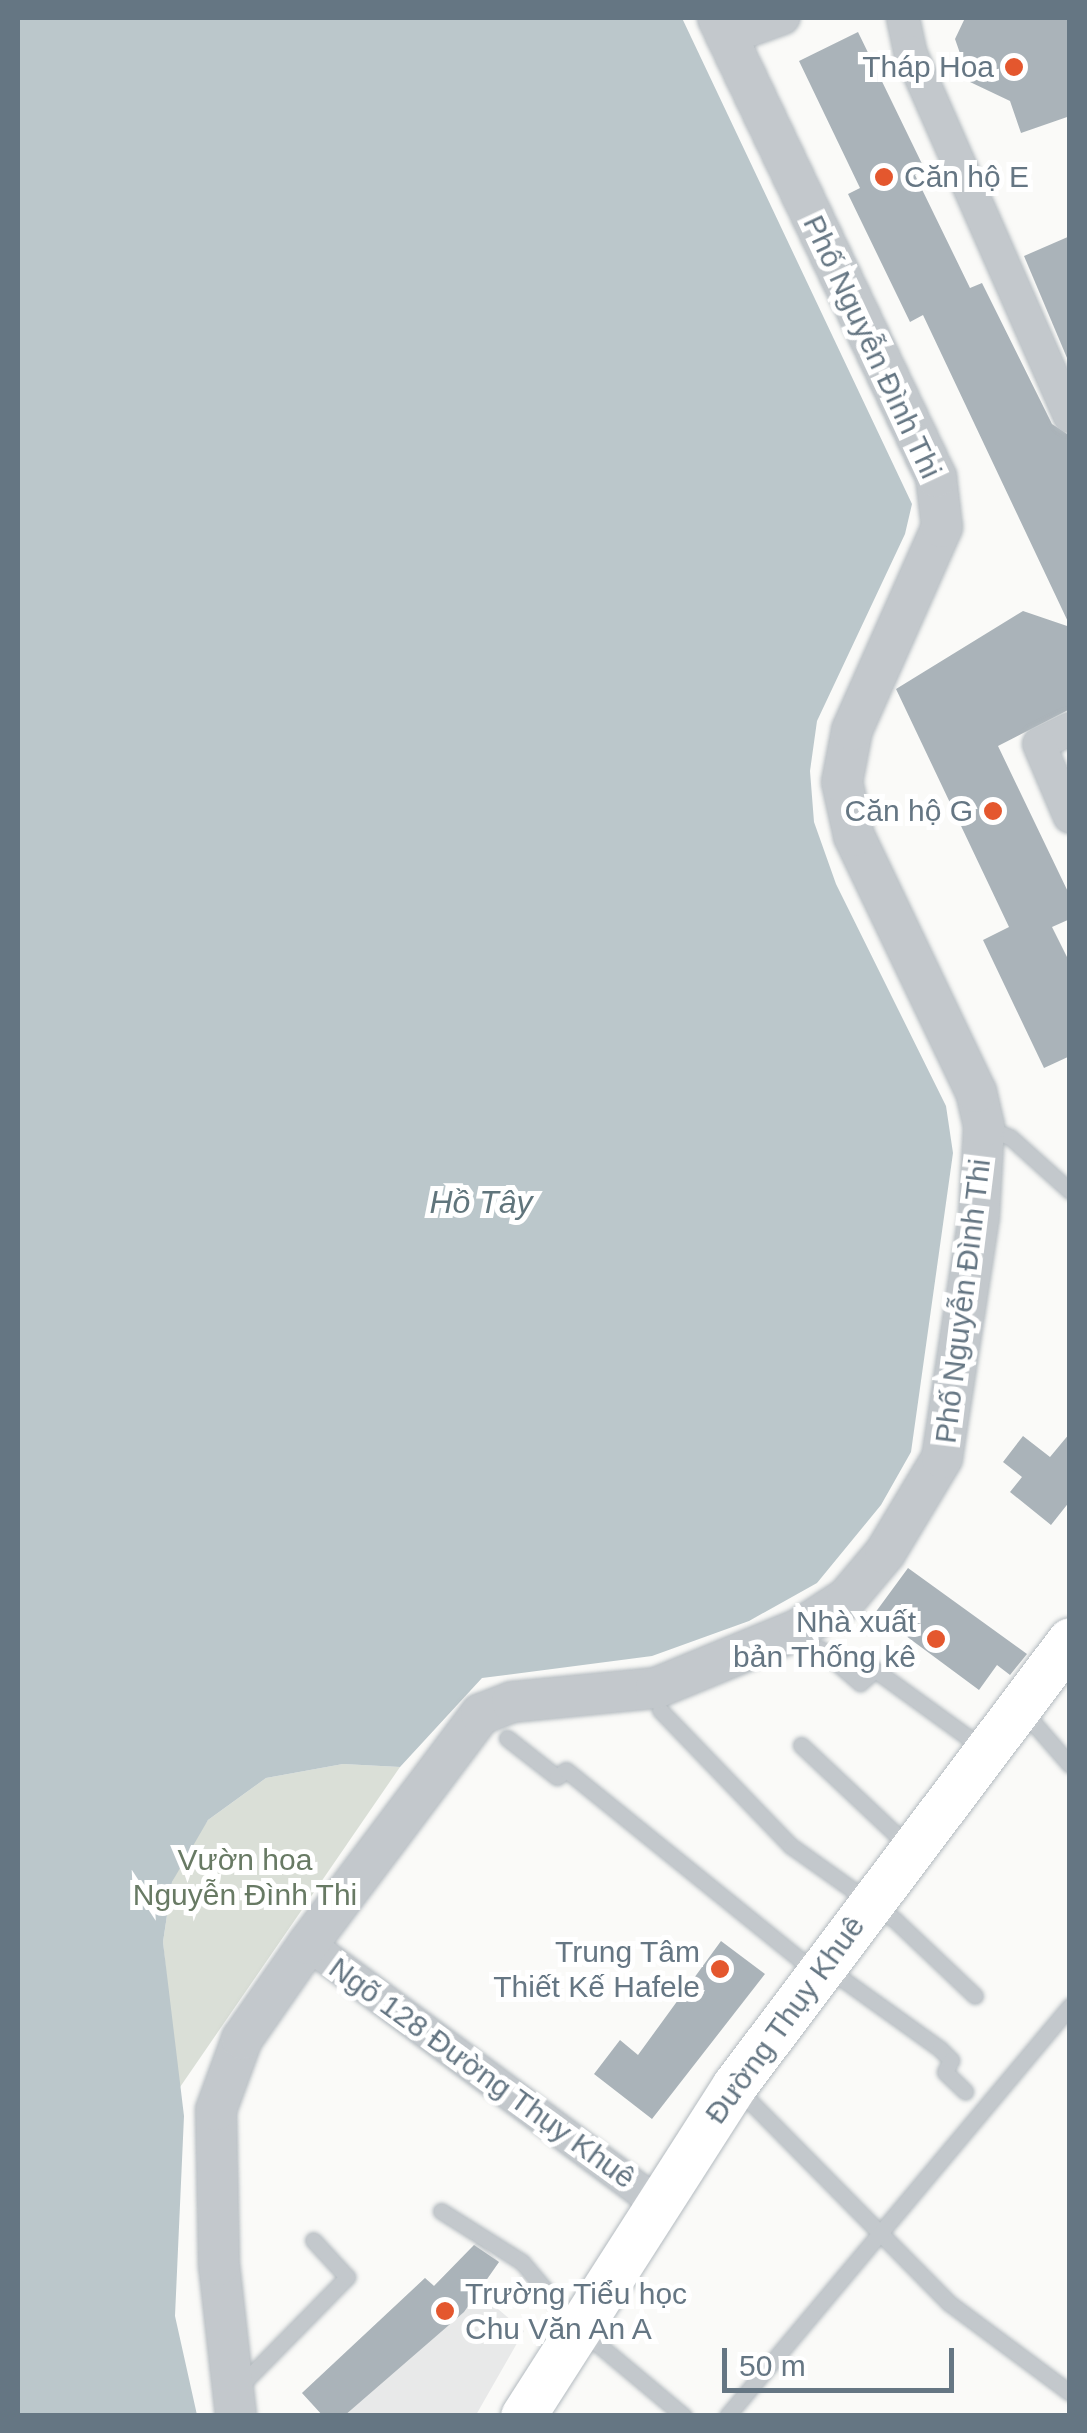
<!DOCTYPE html>
<html>
<head>
<meta charset="utf-8">
<style>
	body { margin:0 }
	#map { position:relative; width:1087px; height:2433px; overflow:hidden; background:#fafaf8; font-family:Arial,sans-serif }
	div>[style] { position:absolute }
	[style*='--x'] { left:calc(var(--x)*1px); top:calc(var(--y)*1px); width:calc(var(--w)*1px); rotate:calc(var(--a)*1deg) }
	.built>* { inset:0; background:#e8e9e9 }
	.green>* { inset:0; background:#dadfd7 }
	.water>* { inset:0; background:#bbc7cb }
	.building>* { inset:0; background:#aab3b9 }
	.roads { filter:drop-shadow(0 0 2px #b3babf) drop-shadow(0 0 2px #b3babf) }
	.service>* { height:15px; margin:-7.5px; padding:0 7.5px; transform-origin:7.5px; border-radius:7.5px; background:#c3c8cc }
	.minor>* { height:32px; margin:-16px; padding:0 16px; transform-origin:16px; border-radius:16px; background:#c3c8cc }
	.tertiary>* { height:40px; margin:-20px; padding:0 20px; transform-origin:20px; border-radius:20px; background:#c3c8cc }
	.secondary>* { height:45px; margin:-22.5px; padding:0 22.5px; transform-origin:22.5px; border-radius:22.5px; background:#fff }
	.dots>* { width:28px; height:28px; translate:-50% -50%; box-sizing:border-box; border:5px solid #fff; border-radius:50% }
	span { translate:-50% -50%; white-space:nowrap; text-align:center; line-height:1.15; -webkit-text-stroke:10px #fff; paint-order:stroke }
	.poi-label { font-size:30px; color:#657683 }
	.right { translate:-100% -50%; text-align:right }
	.left { translate:0 -50%; text-align:left }
	.street-label { font-size:30px; color:#657683 }
	.park-label { font-size:30px; color:#687a64 }
	.water-label { font-size:32px; color:#60757c; font-style:italic }
	.frame { position:absolute; inset:0; border:20px solid #657683; pointer-events:none }
	.scale { position:absolute; left:722px; top:2348px; width:232px; height:45px; box-sizing:border-box; border:5px solid #657683; border-top:0; padding-left:12px; font-size:30px; line-height:35px; white-space:nowrap; color:#657683; -webkit-text-stroke:8px #fff; paint-order:stroke }
</style>
</head>
<body>
<div id="map">
	<div class="built">
		<div style="clip-path:polygon(478px 2241px,499px 2262px,478px 2292px,524px 2331px,476px 2415px,323px 2415px,302px 2393px,425px 2278px,434px 2286px)"></div>
	</div>
	<div class="green">
		<div style="clip-path:polygon(343px 1764px,400px 1767px,178px 2090px,163px 1942px,172px 1882px,189px 1847px,208px 1820px,266px 1778px)"></div>
	</div>
	<div class="water">
		<div style="clip-path:polygon(18px 18px,682px 18px,912px 504px,905px 534px,817px 721px,810px 771px,814px 822px,836px 884px,946px 1106px,953px 1153px,911px 1452px,881px 1505px,817px 1583px,749px 1621px,652px 1656px,482px 1678px,400px 1767px,343px 1764px,266px 1778px,208px 1820px,172px 1882px,163px 1942px,184px 2116px,175px 2316px,197px 2415px,18px 2415px)"></div>
	</div>
	<div class="building">
		<div style="clip-path:polygon(965px 18px,1070px 18px,1070px 116px,1021px 133px,1010px 101px,970px 82px,955px 39px)"></div>
		<div style="clip-path:polygon(858px 32px,925px 170px,915px 175px,970px 288px,982px 283px,1052px 424px,1070px 436px,1070px 626px,923px 315px,910px 322px,848px 194px,860px 188px,799px 61px)"></div>
		<div style="clip-path:polygon(1070px 236px,1070px 365px,1024px 256px)"></div>
		<div style="clip-path:polygon(1023px 611px,1070px 627px,1070px 709px,998px 746px,1070px 896px,1070px 919px,1052px 927px,1070px 963px,1070px 1056px,1044px 1068px,983px 940px,1009px 927px,896px 689px)"></div>
		<div style="clip-path:polygon(1070px 1433px,1070px 1501px,1051px 1525px,1010px 1492px,1022px 1477px,1003px 1462px,1023px 1436px,1050px 1457px)"></div>
		<div style="clip-path:polygon(908px 1568px,1027px 1654px,1010px 1675px,997px 1665px,979px 1690px,875px 1613px)"></div>
		<div style="clip-path:polygon(721px 1941px,765px 1974px,652px 2119px,594px 2074px,620px 2040px,638px 2055px)"></div>
		<div style="clip-path:polygon(474px 2245px,499px 2262px,464px 2312px,344px 2416px,323px 2416px,302px 2393px,425px 2278px,434px 2286px)"></div>
	</div>
	<div class="roads">
		<div class="service">
			<div style="--x:986;--y:1127;--w:26;--a:23"></div>
			<div style="--x:1010;--y:1137;--w:81;--a:42"></div>
			<div style="--x:821;--y:1649;--w:52;--a:41.1"></div>
			<div style="--x:860;--y:1683;--w:20;--a:-41"></div>
			<div style="--x:875;--y:1670;--w:135;--a:35.9"></div>
			<div style="--x:660;--y:1710;--w:189;--a:46.1"></div>
			<div style="--x:791;--y:1846;--w:128;--a:35.4"></div>
			<div style="--x:895;--y:1920;--w:110;--a:43.5"></div>
			<div style="--x:1024;--y:1712;--w:70;--a:49"></div>
			<div style="--x:507;--y:1738;--w:63;--a:38"></div>
			<div style="--x:557;--y:1777;--w:11;--a:-38"></div>
			<div style="--x:566;--y:1770;--w:323;--a:39"></div>
			<div style="--x:817;--y:1973;--w:25;--a:12"></div>
			<div style="--x:841;--y:1978;--w:122;--a:35.6"></div>
			<div style="--x:940;--y:2049;--w:16;--a:45"></div>
			<div style="--x:951;--y:2060;--w:13;--a:117"></div>
			<div style="--x:945;--y:2072;--w:28;--a:44"></div>
			<div style="--x:801;--y:1745;--w:147;--a:43.3"></div>
			<div style="--x:737;--y:2088;--w:302;--a:45.4"></div>
			<div style="--x:949;--y:2303;--w:151;--a:36.6"></div>
			<div style="--x:441;--y:2211;--w:96;--a:32.2"></div>
			<div style="--x:522;--y:2262;--w:82;--a:49.9"></div>
			<div style="--x:575;--y:2325;--w:142;--a:39.9"></div>
			<div style="--x:238;--y:2388;--w:156;--a:-45.5"></div>
			<div style="--x:347;--y:2277;--w:50;--a:-132.6"></div>
			<div style="--x:727;--y:2416;--w:535;--a:-50.08"></div>
		</div>
		<div class="minor">
			<div style="--x:903;--y:18;--w:35;--a:78"></div>
			<div style="--x:910;--y:52;--w:398;--a:66.3"></div>
			<div style="--x:728;--y:38;--w:59;--a:-20"></div>
			<div style="--x:1070;--y:729;--w:34;--a:154"></div>
			<div style="--x:1039;--y:744;--w:79;--a:67"></div>
			<div style="--x:308;--y:1944;--w:433;--a:36.6"></div>
		</div>
		<div class="tertiary">
			<div style="--x:236;--y:2416;--w:152;--a:-96.4"></div>
			<div style="--x:219;--y:2265;--w:155;--a:-91.1"></div>
			<div style="--x:216;--y:2110;--w:76;--a:-69.9"></div>
			<div style="--x:242;--y:2039;--w:116;--a:-55.2"></div>
			<div style="--x:308;--y:1944;--w:288;--a:-53.1"></div>
			<div style="--x:481;--y:1714;--w:33;--a:-21"></div>
			<div style="--x:512;--y:1702;--w:145;--a:-5.6"></div>
			<div style="--x:656;--y:1688;--w:155;--a:-22.4"></div>
			<div style="--x:799;--y:1629;--w:57;--a:-32.9"></div>
			<div style="--x:847;--y:1598;--w:59;--a:-49.8"></div>
			<div style="--x:885;--y:1553;--w:111;--a:-59"></div>
			<div style="--x:942;--y:1458;--w:245;--a:-81.3"></div>
			<div style="--x:979;--y:1216;--w:90;--a:-86.8"></div>
			<div style="--x:984;--y:1126;--w:35;--a:-103"></div>
			<div style="--x:976;--y:1092;--w:284;--a:-115.5"></div>
			<div style="--x:854;--y:836;--w:55;--a:-102.5"></div>
			<div style="--x:842;--y:782;--w:53;--a:-79.1"></div>
			<div style="--x:852;--y:730;--w:222;--a:-66.1"></div>
			<div style="--x:942;--y:527;--w:50;--a:-96.8"></div>
			<div style="--x:936;--y:477;--w:508;--a:-115.41"></div>
		</div>
		<div class="secondary">
			<div style="--x:523;--y:2416;--w:392;--a:-57.4"></div>
			<div style="--x:734;--y:2086;--w:558;--a:-53.01"></div>
		</div>
	</div>
	<div class="dots">
		<div style="left:1014px;top:67px;background:#e4572e"></div>
		<div style="left:884px;top:177px;background:#e4572e"></div>
		<div style="left:993px;top:811px;background:#e4572e"></div>
		<div style="left:936px;top:1639px;background:#e4572e"></div>
		<div style="left:720px;top:1969px;background:#e4572e"></div>
		<div style="left:445px;top:2311px;background:#e4572e"></div>
	</div>
	<div class="poi-label">
		<span class="right" style="left:994px;top:67px">Tháp Hoa</span>
		<span class="left" style="left:904px;top:177px">Căn hộ E</span>
		<span class="right" style="left:973px;top:811px">Căn hộ G</span>
		<span class="right" style="left:916px;top:1639px">Nhà xuất<br>bản Thống kê</span>
		<span class="right" style="left:700px;top:1969px">Trung Tâm<br>Thiết Kế Hafele</span>
		<span class="left" style="left:465px;top:2311px">Trường Tiểu học<br>Chu Văn An A</span>
	</div>
	<div class="street-label">
		<span style="left:872px;top:347px;rotate:65deg">Phố Nguyễn Đình Thi</span>
		<span style="left:963px;top:1301px;rotate:-83deg">Phố Nguyễn Đình Thi</span>
		<span style="left:785px;top:2020px;rotate:-54deg">Đường Thụy Khuê</span>
		<span style="left:482px;top:2073px;rotate:36deg">Ngõ 128 Đường Thụy Khuê</span>
	</div>
	<div class="park-label">
		<span style="left:245px;top:1877px">Vườn hoa<br>Nguyễn Đình Thi</span>
	</div>
	<div class="water-label">
		<span style="left:481px;top:1202px">Hồ Tây</span>
	</div>
	<div class="frame"></div>
	<div class="scale">50 m</div>
</div>
</body>
</html>
